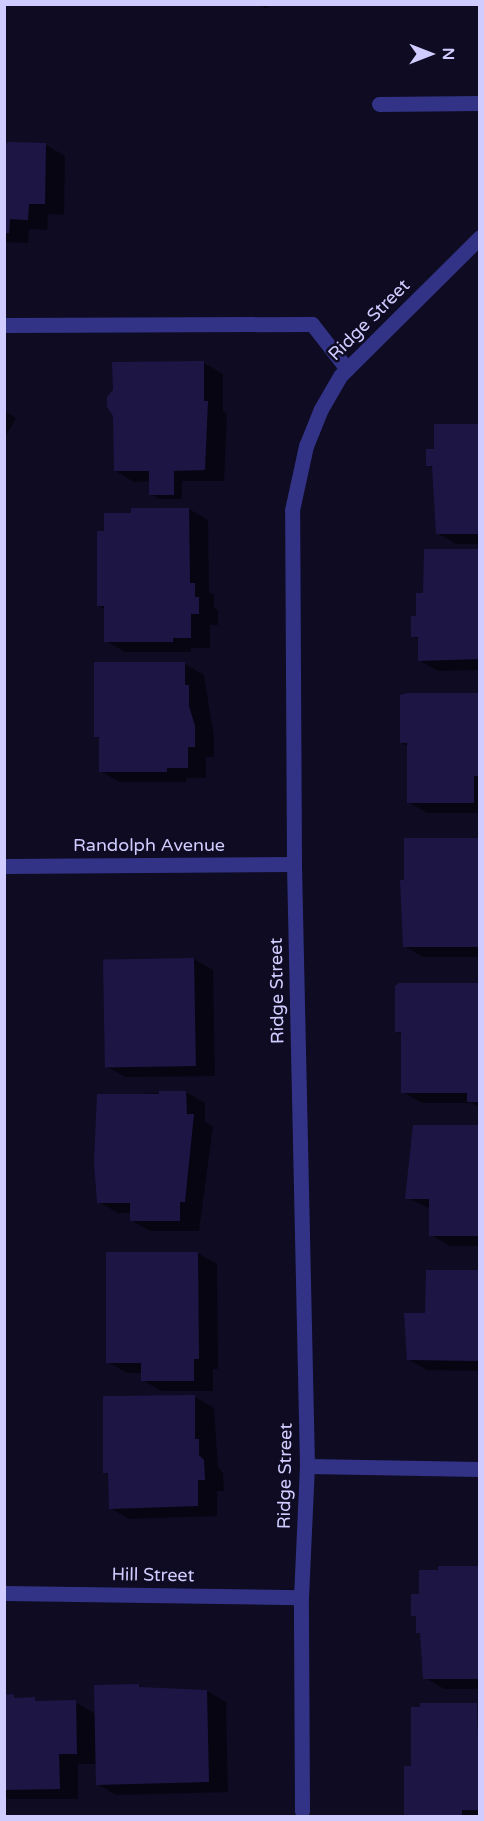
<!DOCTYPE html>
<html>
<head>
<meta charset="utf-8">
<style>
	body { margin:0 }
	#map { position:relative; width:484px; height:1821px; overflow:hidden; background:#0e0b22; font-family:"Varela Round",sans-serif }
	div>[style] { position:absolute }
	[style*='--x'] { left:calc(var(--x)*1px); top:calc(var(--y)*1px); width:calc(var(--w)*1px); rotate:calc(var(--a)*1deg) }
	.shadow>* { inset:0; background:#0007; transform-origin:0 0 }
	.building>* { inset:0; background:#1d1645; transform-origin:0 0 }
	.service>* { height:15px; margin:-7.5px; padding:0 7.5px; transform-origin:7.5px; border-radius:7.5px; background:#323386 }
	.minor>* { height:15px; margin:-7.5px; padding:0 7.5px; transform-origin:7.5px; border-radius:7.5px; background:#323386 }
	span { translate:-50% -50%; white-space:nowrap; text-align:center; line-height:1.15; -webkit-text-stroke:5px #0e0b22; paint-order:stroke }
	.street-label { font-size:18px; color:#d0ccff }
	.frame { position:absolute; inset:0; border:6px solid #d0ccff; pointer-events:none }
	.north { position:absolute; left:400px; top:24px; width:60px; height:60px; -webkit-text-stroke:4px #0e0b22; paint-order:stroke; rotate:90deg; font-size:16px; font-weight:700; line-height:24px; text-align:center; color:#d0ccff }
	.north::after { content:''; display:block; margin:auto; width:21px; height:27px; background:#d0ccff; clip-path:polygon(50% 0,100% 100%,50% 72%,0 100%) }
</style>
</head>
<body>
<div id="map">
	<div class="shadow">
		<div style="clip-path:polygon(258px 4px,270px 4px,267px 9px)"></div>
		<div style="clip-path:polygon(302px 4px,354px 4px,354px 5px,305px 6px)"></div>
		<div style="clip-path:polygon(4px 142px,6px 146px,46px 145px,65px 156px,64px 215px,48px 214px,47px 230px,29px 229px,28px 243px,4px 242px)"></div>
		<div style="clip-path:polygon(204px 363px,223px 374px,223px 411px,227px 414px,224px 481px,182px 481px,182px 499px,159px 499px,151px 494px,151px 481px,134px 482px,115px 471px)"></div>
		<div style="left:4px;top:411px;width:14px;height:70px;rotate:30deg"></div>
		<div style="clip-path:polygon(480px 426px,480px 544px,456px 544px,437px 533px,434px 469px,428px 465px,435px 450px)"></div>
		<div style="clip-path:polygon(189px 509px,208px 520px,209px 592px,214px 595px,214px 608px,218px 610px,218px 625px,210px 625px,210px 648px,191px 648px,191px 652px,125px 652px,106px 641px,106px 609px,99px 606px,106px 532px)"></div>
		<div style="clip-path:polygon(480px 551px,480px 670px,438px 671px,419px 660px,419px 640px,413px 636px,425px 594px)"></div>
		<div style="clip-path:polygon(185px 664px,204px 675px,214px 738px,214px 757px,206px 757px,206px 778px,186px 778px,186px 782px,119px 782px,100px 771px,100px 739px,96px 736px)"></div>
		<div style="clip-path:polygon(480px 695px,480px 813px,427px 813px,408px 802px,408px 746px,401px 743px)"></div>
		<div style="clip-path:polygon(480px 840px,480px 957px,423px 957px,404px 946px,406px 881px)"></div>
		<div style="clip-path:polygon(194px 959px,213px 970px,215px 1076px,125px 1077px,106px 1066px)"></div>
		<div style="clip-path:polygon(480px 985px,480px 1108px,472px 1103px,422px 1103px,403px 1092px,403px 1035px,396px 1031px)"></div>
		<div style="clip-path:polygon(186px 1092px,205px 1103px,205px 1122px,213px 1126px,199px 1231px,150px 1231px,131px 1220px,131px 1213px,118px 1213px,99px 1202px,98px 1096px)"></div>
		<div style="clip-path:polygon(480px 1126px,480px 1246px,450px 1246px,431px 1235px,431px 1209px,407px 1198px)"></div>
		<div style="clip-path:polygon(198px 1253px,217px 1264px,218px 1369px,213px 1369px,213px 1391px,162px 1391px,142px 1380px,142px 1373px,127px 1373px,108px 1362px)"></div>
		<div style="clip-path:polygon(480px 1272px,480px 1371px,427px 1370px,408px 1359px)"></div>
		<div style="clip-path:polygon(195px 1397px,214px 1408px,218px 1467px,223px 1473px,224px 1491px,217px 1491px,217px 1516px,129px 1519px,110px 1508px,109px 1475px,105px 1473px)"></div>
		<div style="clip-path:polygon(480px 1567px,480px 1689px,444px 1689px,425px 1678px,422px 1635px,418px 1632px,418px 1618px,413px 1615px,420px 1596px)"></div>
		<div style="clip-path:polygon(138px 1685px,145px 1689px,207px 1691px,226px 1702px,228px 1792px,116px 1795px,97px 1784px,97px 1764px,78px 1764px,78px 1799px,4px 1799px,4px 1696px,42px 1703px,75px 1702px,96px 1714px)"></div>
		<div style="clip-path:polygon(477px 1704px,480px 1816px,406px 1816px,406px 1768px,413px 1768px)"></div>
	</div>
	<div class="building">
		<div style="clip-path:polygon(9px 142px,46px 143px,45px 204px,29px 204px,28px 220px,10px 219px,9px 233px,4px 233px,4px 145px)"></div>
		<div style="clip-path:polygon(204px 361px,204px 401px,208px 401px,205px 470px,174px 471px,174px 495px,149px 495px,149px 471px,114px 471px,113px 416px,107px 407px,107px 397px,113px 390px,112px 362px)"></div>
		<div style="clip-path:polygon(434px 424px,480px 424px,480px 534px,436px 534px,432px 466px,426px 466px,426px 449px,434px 449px)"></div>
		<div style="clip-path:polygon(131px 508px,189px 508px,190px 583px,195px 583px,195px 597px,199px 597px,199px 614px,191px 614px,191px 638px,173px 638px,173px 642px,104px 642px,104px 606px,97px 606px,97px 531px,104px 531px,104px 513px,131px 513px)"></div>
		<div style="clip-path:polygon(424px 549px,480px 549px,480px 659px,418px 661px,418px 637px,411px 637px,411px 616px,416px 616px,416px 593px,423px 593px)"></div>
		<div style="clip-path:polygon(94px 662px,185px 662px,185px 685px,189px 685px,189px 706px,195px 726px,195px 747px,188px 747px,188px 768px,167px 768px,167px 772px,99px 772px,99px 737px,94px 737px)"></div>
		<div style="clip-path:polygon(408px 693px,480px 693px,480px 776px,474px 776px,474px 803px,407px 803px,407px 743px,400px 743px,400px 695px)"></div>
		<div style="clip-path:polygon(404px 838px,480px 838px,480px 947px,403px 947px,400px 880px,404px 880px)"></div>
		<div style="left:194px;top:958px;width:108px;height:91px;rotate:89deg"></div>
		<div style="clip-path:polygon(399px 983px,480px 983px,480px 1102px,467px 1102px,467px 1093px,401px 1093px,401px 1032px,395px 1032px,395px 986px)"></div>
		<div style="clip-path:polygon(159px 1091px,186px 1091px,187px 1114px,194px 1114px,185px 1202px,180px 1202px,180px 1221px,130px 1221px,130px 1203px,97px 1203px,94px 1162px,97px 1094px,159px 1094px)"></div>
		<div style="clip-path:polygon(413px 1125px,480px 1125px,480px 1236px,429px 1236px,429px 1199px,405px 1199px)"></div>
		<div style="clip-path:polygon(106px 1252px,198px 1252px,199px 1359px,194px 1359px,194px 1381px,141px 1381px,141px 1363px,106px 1363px)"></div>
		<div style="clip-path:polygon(426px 1270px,480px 1270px,480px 1361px,407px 1360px,404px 1313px,425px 1313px)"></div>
		<div style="clip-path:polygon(195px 1395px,195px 1439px,199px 1439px,199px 1455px,204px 1460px,205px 1480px,198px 1480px,198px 1506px,109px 1509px,108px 1473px,103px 1473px,103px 1396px)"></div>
		<div style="clip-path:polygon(438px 1566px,480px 1566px,480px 1679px,423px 1679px,420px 1633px,416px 1633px,416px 1616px,411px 1616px,411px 1594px,419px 1594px,419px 1570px,438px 1570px)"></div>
		<div style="clip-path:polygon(139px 1684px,139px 1687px,207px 1690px,209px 1782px,96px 1785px,94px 1685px)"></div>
		<div style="clip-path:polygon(14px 1694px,14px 1698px,35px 1697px,35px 1701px,76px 1700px,77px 1754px,59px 1754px,60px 1789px,4px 1790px,4px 1695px)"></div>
		<div style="clip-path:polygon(420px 1703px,477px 1703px,480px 1810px,462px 1810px,462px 1816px,404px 1816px,404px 1766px,411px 1766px,411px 1707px,420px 1707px)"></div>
	</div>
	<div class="service">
		<div style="--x:379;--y:104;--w:101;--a:-0.6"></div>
	</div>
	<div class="minor">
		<div style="--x:4;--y:325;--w:308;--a:-0.2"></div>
		<div style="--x:312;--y:324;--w:57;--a:52.1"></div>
		<div style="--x:4;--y:866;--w:290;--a:-0.4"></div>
		<div style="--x:307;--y:1466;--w:173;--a:1"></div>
		<div style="--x:4;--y:1593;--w:297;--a:0.8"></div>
		<div style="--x:302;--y:1811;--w:214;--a:-90.3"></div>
		<div style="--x:301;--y:1597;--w:131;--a:-87.4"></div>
		<div style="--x:307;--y:1466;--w:602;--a:-91.24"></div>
		<div style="--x:294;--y:864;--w:354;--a:-90.3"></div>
		<div style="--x:292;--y:510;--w:66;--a:-77.7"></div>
		<div style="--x:306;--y:446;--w:40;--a:-68"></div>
		<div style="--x:321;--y:409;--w:39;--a:-60"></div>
		<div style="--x:341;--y:375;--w:196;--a:-44.8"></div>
	</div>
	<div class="street-label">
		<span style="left:369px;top:320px;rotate:-45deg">Ridge Street</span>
		<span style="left:149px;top:845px">Randolph Avenue</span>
		<span style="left:277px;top:991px;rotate:-91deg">Ridge Street</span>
		<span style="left:285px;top:1476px;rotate:-89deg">Ridge Street</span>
		<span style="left:153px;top:1575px;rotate:1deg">Hill Street</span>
	</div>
	<div class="frame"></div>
	<div class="north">N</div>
</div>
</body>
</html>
